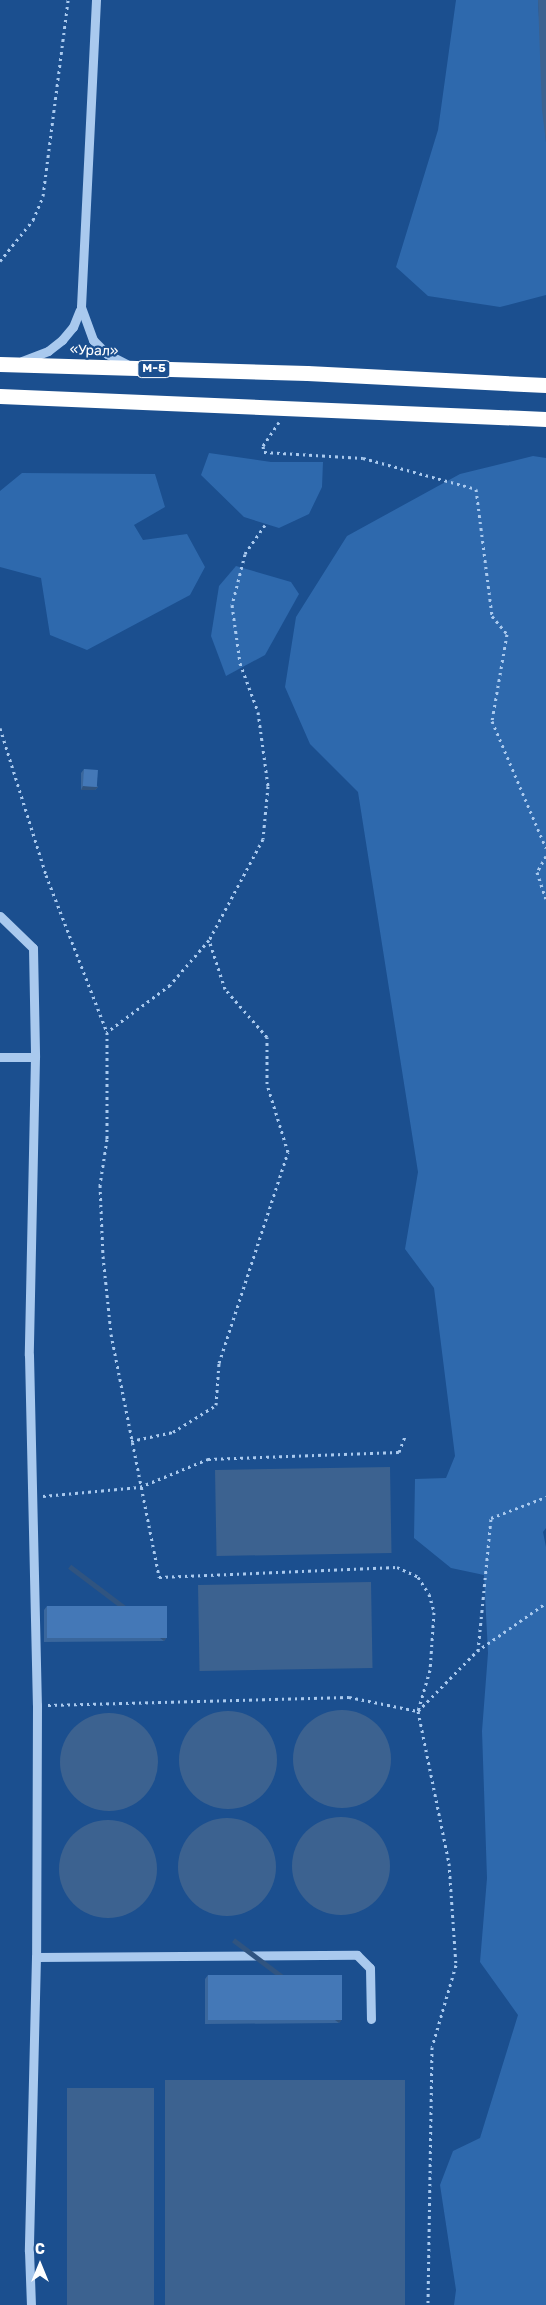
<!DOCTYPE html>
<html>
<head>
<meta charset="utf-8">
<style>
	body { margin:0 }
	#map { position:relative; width:546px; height:2305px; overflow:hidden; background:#1b4f8f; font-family:Rubik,sans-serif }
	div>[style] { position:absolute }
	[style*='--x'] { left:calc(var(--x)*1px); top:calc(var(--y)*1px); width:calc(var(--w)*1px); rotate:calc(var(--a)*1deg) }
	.green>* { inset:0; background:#2e69ad }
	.water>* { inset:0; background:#3c6290; transform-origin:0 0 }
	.round { border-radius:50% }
	.path>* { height:3px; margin-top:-1.5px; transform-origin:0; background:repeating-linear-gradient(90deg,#a9c9ee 0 2.5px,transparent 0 6.5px) }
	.minor>* { height:9px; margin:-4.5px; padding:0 4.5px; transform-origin:4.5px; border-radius:4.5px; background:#a9c9ee }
	.highway>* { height:15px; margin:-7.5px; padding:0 7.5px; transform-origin:7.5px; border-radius:7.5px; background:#fff }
	.wall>* { inset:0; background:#3a679d }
	.shaded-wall>* { inset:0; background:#305480; transform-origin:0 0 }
	.building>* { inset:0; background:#4478b7; transform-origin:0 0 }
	span { translate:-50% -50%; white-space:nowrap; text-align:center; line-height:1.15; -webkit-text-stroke:4.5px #1b4f8f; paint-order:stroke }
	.shield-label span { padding:1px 4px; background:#1b4f8f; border:1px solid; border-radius:4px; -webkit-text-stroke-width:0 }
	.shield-label { font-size:12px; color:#fff; font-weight:700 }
	.street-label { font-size:14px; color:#fff }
	.north { position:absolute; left:15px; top:2240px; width:50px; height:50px; -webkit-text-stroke:4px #1b4f8f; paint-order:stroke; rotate:0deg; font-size:14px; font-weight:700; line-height:20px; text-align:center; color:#fff }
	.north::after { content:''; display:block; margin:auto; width:18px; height:22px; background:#fff; clip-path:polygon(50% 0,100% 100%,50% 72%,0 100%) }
</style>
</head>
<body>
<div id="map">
	<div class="green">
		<div style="clip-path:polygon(456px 0,538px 0,546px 142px,546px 295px,500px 307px,428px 296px,396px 267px,438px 130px)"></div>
		<div style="clip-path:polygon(209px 453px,271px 462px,323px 462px,322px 487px,309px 514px,279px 528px,244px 517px,201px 475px)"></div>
		<div style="clip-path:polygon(533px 456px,546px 458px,546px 1528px,543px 1532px,546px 1547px,546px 2305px,454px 2305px,456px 2290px,440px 2185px,453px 2151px,480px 2138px,518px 2015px,480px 1962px,487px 1878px,482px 1731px,488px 1653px,484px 1575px,451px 1568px,414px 1538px,415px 1479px,446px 1478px,455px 1456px,434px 1288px,405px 1249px,418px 1172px,358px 792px,310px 744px,285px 687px,296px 617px,347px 536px,460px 474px)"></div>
		<div style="clip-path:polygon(22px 473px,155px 474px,165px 507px,134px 525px,143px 540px,187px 534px,205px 567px,190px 595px,87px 650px,50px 635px,41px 578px,0 567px,0 491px)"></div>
		<div style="clip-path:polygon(236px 566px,291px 582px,299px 594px,265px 655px,226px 676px,211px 636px,219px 586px)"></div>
	</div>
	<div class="water">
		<div style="clip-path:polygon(538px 0,546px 0,546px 142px,542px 110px)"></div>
		<div style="left:390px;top:1467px;width:86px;height:175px;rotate:89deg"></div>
		<div style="left:371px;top:1582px;width:86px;height:173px;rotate:89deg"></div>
		<div class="round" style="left:293px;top:1710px;width:98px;height:98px"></div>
		<div class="round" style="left:179px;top:1711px;width:98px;height:98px"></div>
		<div class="round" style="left:60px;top:1713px;width:98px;height:98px"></div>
		<div class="round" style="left:292px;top:1817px;width:98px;height:98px"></div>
		<div class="round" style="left:178px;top:1818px;width:98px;height:98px"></div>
		<div class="round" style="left:59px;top:1820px;width:98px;height:98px"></div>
		<div style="left:165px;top:2080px;width:240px;height:225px"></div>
		<div style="left:67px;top:2088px;width:87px;height:217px"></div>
	</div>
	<div class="path">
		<div style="--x:0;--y:261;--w:53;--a:-51.2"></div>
		<div style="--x:33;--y:220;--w:26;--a:-67"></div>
		<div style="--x:43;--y:196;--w:198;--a:-82.7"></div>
		<div style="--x:279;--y:422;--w:29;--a:124"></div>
		<div style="--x:263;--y:446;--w:6;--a:81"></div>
		<div style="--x:264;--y:452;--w:99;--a:3.5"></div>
		<div style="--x:363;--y:458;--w:117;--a:15.3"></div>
		<div style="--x:476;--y:489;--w:128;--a:82.8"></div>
		<div style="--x:492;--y:616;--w:23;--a:50"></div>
		<div style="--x:507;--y:634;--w:88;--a:99.8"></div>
		<div style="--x:492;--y:721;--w:138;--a:67"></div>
		<div style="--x:265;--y:525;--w:35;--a:125"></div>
		<div style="--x:245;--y:554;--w:53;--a:104.3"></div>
		<div style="--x:232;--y:605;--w:59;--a:82.1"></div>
		<div style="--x:240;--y:663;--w:52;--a:69.8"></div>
		<div style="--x:258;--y:712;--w:75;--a:82.3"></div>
		<div style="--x:268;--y:786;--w:53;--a:95.4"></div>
		<div style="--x:263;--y:839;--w:115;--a:118.1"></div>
		<div style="--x:209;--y:940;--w:60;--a:130.9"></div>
		<div style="--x:170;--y:985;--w:79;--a:143.3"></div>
		<div style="--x:107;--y:1032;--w:107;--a:90"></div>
		<div style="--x:107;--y:1139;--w:47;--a:98.7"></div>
		<div style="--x:100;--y:1185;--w:71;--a:87.6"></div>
		<div style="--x:103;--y:1256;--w:78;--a:84.1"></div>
		<div style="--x:111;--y:1334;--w:248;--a:78.8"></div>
		<div style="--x:159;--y:1577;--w:238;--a:-2.4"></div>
		<div style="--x:397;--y:1567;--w:23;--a:25"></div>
		<div style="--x:418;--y:1577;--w:20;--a:57"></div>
		<div style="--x:429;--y:1594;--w:19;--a:74"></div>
		<div style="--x:434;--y:1612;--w:58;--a:93.9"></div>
		<div style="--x:430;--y:1670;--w:43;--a:106.3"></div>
		<div style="--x:418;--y:1711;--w:155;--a:78.5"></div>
		<div style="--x:449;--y:1863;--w:102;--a:86.1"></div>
		<div style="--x:456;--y:1965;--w:85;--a:106.3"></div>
		<div style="--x:432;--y:2047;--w:258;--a:90.9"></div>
		<div style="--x:0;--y:728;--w:154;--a:72.6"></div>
		<div style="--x:46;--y:875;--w:168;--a:68.8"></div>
		<div style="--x:546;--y:856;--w:18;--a:119"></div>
		<div style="--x:537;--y:872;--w:28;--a:72"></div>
		<div style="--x:131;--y:1441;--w:43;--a:-12.1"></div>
		<div style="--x:173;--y:1432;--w:51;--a:-32.1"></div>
		<div style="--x:216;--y:1405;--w:42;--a:-85.9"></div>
		<div style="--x:219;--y:1363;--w:222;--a:-71.9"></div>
		<div style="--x:288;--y:1152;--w:71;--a:-107.2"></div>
		<div style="--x:267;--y:1084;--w:47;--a:-90"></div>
		<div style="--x:267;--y:1037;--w:64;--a:-131.2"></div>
		<div style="--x:225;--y:989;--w:52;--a:-108.1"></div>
		<div style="--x:43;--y:1496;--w:97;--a:-5.3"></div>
		<div style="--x:140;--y:1487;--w:74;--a:-22.4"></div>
		<div style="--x:208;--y:1459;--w:191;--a:-2.1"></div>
		<div style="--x:399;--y:1452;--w:19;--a:-69"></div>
		<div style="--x:478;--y:1651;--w:134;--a:-84.4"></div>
		<div style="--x:491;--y:1518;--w:59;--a:-20.9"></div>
		<div style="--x:48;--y:1705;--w:301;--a:-1.5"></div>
		<div style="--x:349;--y:1697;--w:70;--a:11.5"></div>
		<div style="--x:418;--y:1711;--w:84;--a:-45.5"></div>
		<div style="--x:477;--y:1651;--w:84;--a:-34.8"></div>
	</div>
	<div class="minor">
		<div style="--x:96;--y:0;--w:307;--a:92.8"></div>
		<div style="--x:81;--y:307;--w:35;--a:70"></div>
		<div style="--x:93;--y:340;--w:20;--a:45"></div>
		<div style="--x:107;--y:354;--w:22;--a:27"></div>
		<div style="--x:22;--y:361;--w:28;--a:-21"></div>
		<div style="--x:48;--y:351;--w:18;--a:-38"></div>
		<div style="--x:62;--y:340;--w:17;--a:-50"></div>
		<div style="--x:73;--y:327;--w:18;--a:-68"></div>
		<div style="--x:0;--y:916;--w:46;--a:44.1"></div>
		<div style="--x:33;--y:948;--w:109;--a:88.9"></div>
		<div style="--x:35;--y:1057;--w:298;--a:91.2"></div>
		<div style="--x:29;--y:1355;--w:350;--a:88.7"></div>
		<div style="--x:37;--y:1705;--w:252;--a:90.2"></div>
		<div style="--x:36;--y:1957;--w:294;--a:91.4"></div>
		<div style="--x:29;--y:2251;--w:54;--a:87.9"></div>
		<div style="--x:0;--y:1057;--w:35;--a:0"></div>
		<div style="--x:36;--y:1957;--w:321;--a:-0.4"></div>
		<div style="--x:357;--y:1955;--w:18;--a:45"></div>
		<div style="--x:370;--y:1968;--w:51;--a:88.9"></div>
	</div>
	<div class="highway">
		<div style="--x:0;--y:364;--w:307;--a:1.7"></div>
		<div style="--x:307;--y:373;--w:239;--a:2.9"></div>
		<div style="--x:0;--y:396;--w:546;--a:2.41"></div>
	</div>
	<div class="wall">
		<div style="clip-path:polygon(84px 769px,98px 787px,95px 790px,81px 790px,81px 773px)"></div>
		<div style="clip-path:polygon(47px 1606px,167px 1637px,164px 1641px,44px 1642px,44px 1610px)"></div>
		<div style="clip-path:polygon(208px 1975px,342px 2019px,339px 2023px,205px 2024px,205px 1979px)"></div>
	</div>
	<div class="shaded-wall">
		<div style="clip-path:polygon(83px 786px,98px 787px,95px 790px,81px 790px)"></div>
		<div style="left:167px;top:1637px;width:5px;height:120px;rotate:127deg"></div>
		<div style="left:342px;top:2019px;width:5px;height:134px;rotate:127deg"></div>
	</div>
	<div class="building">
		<div style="left:84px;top:769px;width:14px;height:17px;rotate:4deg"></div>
		<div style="left:47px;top:1606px;width:120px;height:32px"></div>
		<div style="left:208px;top:1975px;width:134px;height:45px"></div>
	</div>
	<div class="shield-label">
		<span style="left:154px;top:369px">М-5</span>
	</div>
	<div class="street-label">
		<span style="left:94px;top:351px;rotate:2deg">«Урал»</span>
	</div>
	<div class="north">С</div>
</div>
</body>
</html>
